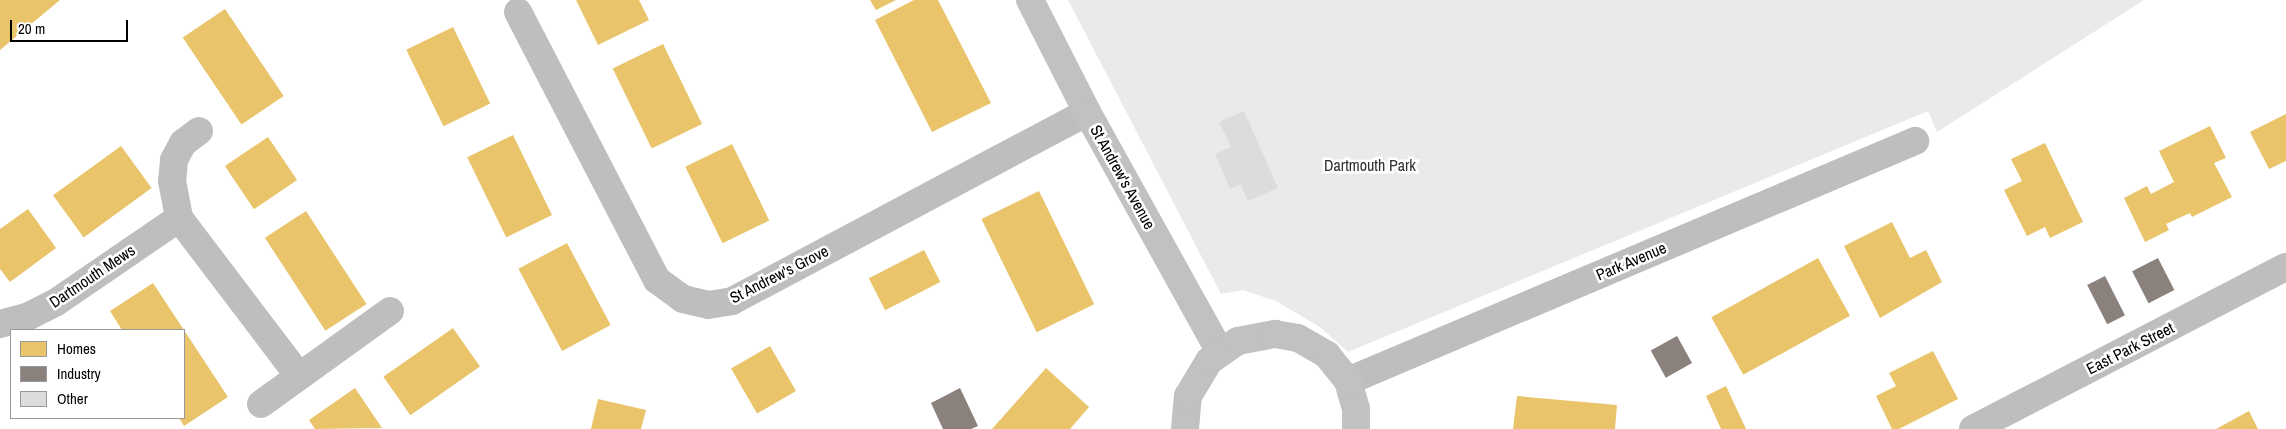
<!DOCTYPE html>
<html>
<head>
<meta charset="utf-8">
<style>
	body { margin:0 }
	#map { position:relative; width:2286px; height:429px; overflow:hidden; background:#fff; font-family:"Archivo Narrow",sans-serif }
	div>[style] { position:absolute }
	[style*='--x'] { left:calc(var(--x)*1px); top:calc(var(--y)*1px); width:calc(var(--w)*1px); rotate:calc(var(--a)*1deg) }
	.green>* { inset:0; background:#eaeaea }
	.homes>* { inset:0; background:#e9c46a; transform-origin:0 0 }
	.industry>* { inset:0; background:#8a817c; transform-origin:0 0 }
	.building>* { inset:0; background:#dcdcdc }
	.street>* { height:28px; margin:-14px; padding:0 14px; transform-origin:14px; border-radius:14px; background:#bebebe }
	.secondary>* { height:28px; margin:-14px; padding:0 14px; transform-origin:14px; border-radius:14px; background:#c1c1c1 }
	span { translate:-50% -50%; white-space:nowrap; text-align:center; line-height:1.15; -webkit-text-stroke:5px #fff; paint-order:stroke }
	.park-label { font-size:16px; color:#2f2f2f }
	.street-label { font-size:16px; color:#000 }
	.legend { position:absolute; left:10px; top:329px; width:175px; height:90px; box-sizing:border-box; background:#fff; border:1px solid #999; margin:0; padding:6px 9px; list-style:none; font-size:15px; color:#000 }
	.legend li { display:flex; align-items:center; gap:10px; height:25px }
	.legend b { width:25px; border:1px solid #999 }
	.scale { position:absolute; left:10px; top:20px; width:118px; height:22px; box-sizing:border-box; border:2px solid #000; border-top:0; padding-left:6px; font-size:15px; line-height:18px; white-space:nowrap; color:#000; -webkit-text-stroke:4px #fff; paint-order:stroke }
</style>
</head>
<body>
<div id="map">
	<div class="green">
		<div style="clip-path:polygon(1068px 0,2144px 0,1937px 132px,1928px 111px,1348px 352px,1320px 327px,1276px 301px,1243px 290px,1221px 294px)"></div>
	</div>
	<div class="homes">
		<div style="clip-path:polygon(0 0,60px 0,0 50px)"></div>
		<div style="clip-path:polygon(576px 0,639px 0,649px 20px,598px 45px)"></div>
		<div style="clip-path:polygon(870px 0,896px 0,876px 10px)"></div>
		<div style="clip-path:polygon(914px 0,938px 0,991px 103px,932px 132px,875px 20px)"></div>
		<div style="left:225px;top:9px;width:105px;height:51px;rotate:56deg"></div>
		<div style="left:453px;top:27px;width:85px;height:52px;rotate:64deg"></div>
		<div style="left:663px;top:44px;width:89px;height:56px;rotate:64deg"></div>
		<div style="clip-path:polygon(2286px 114px,2286px 161px,2269px 169px,2250px 132px)"></div>
		<div style="clip-path:polygon(2210px 126px,2226px 158px,2214px 163px,2232px 197px,2192px 217px,2190px 213px,2166px 224px,2169px 230px,2145px 242px,2124px 198px,2147px 186px,2151px 194px,2174px 182px,2159px 151px)"></div>
		<div style="left:513px;top:135px;width:89px;height:51px;rotate:64deg"></div>
		<div style="left:268px;top:137px;width:52px;height:52px;rotate:56deg"></div>
		<div style="clip-path:polygon(2045px 143px,2083px 222px,2050px 238px,2045px 227px,2027px 236px,2004px 190px,2022px 181px,2011px 159px)"></div>
		<div style="left:732px;top:144px;width:85px;height:52px;rotate:64deg"></div>
		<div style="left:121px;top:146px;width:52px;height:84px;rotate:54deg"></div>
		<div style="left:1039px;top:191px;width:126px;height:64px;rotate:64deg"></div>
		<div style="clip-path:polygon(28px 209px,56px 248px,10px 282px,0 269px,0 229px)"></div>
		<div style="left:306px;top:211px;width:111px;height:49px;rotate:57deg"></div>
		<div style="clip-path:polygon(1892px 222px,1910px 258px,1926px 250px,1942px 282px,1880px 318px,1844px 246px)"></div>
		<div style="left:567px;top:243px;width:93px;height:55px;rotate:62deg"></div>
		<div style="left:924px;top:250px;width:36px;height:62px;rotate:63deg"></div>
		<div style="left:1818px;top:258px;width:66px;height:122px;rotate:61deg"></div>
		<div style="clip-path:polygon(153px 283px,228px 397px,184px 426px,179px 418px,184px 418px,184px 330px,122px 330px,110px 311px)"></div>
		<div style="left:453px;top:328px;width:47px;height:85px;rotate:55deg"></div>
		<div style="left:770px;top:346px;width:52px;height:45px;rotate:60deg"></div>
		<div style="clip-path:polygon(1933px 351px,1958px 399px,1899px 429px,1892px 429px,1876px 396px,1896px 386px,1889px 373px)"></div>
		<div style="clip-path:polygon(1046px 368px,1089px 407px,1070px 429px,992px 429px)"></div>
		<div style="clip-path:polygon(1726px 386px,1746px 429px,1721px 429px,1706px 396px)"></div>
		<div style="clip-path:polygon(355px 388px,382px 428px,315px 429px,309px 420px)"></div>
		<div style="clip-path:polygon(1517px 396px,1617px 405px,1615px 429px,1513px 429px)"></div>
		<div style="clip-path:polygon(598px 399px,646px 410px,641px 429px,591px 429px)"></div>
		<div style="clip-path:polygon(2249px 411px,2258px 429px,2216px 429px)"></div>
	</div>
	<div class="industry">
		<div style="left:2158px;top:258px;width:36px;height:29px;rotate:63deg"></div>
		<div style="left:2105px;top:276px;width:44px;height:20px;rotate:63deg"></div>
		<div style="left:1677px;top:336px;width:31px;height:30px;rotate:61deg"></div>
		<div style="clip-path:polygon(960px 388px,978px 426px,971px 429px,943px 429px,931px 403px)"></div>
	</div>
	<div class="building">
		<div style="clip-path:polygon(1244px 111px,1278px 188px,1248px 201px,1240px 184px,1230px 189px,1215px 154px,1231px 147px,1219px 122px)"></div>
	</div>
	<div class="street">
		<div style="--x:518;--y:12;--w:302;--a:62.6"></div>
		<div style="--x:657;--y:280;--w:32;--a:36"></div>
		<div style="--x:683;--y:299;--w:26;--a:13"></div>
		<div style="--x:708;--y:305;--w:24;--a:-9"></div>
		<div style="--x:732;--y:301;--w:402;--a:-28"></div>
		<div style="--x:199;--y:131;--w:20;--a:143"></div>
		<div style="--x:183;--y:143;--w:19;--a:118"></div>
		<div style="--x:174;--y:160;--w:21;--a:95"></div>
		<div style="--x:172;--y:181;--w:38;--a:79"></div>
		<div style="--x:179;--y:218;--w:198;--a:52.8"></div>
		<div style="--x:0;--y:324;--w:28;--a:-15"></div>
		<div style="--x:27;--y:317;--w:31;--a:-27"></div>
		<div style="--x:55;--y:303;--w:150;--a:-34.4"></div>
		<div style="--x:1348;--y:381;--w:616;--a:-22.94"></div>
		<div style="--x:261;--y:404;--w:159;--a:-35.8"></div>
		<div style="--x:1973;--y:429;--w:352;--a:-27.4"></div>
	</div>
	<div class="secondary">
		<div style="--x:1030;--y:0;--w:126;--a:63"></div>
		<div style="--x:1087;--y:112;--w:274;--a:61"></div>
		<div style="--x:1185;--y:429;--w:33;--a:-85"></div>
		<div style="--x:1188;--y:396;--w:41;--a:-59"></div>
		<div style="--x:1209;--y:361;--w:35;--a:-35"></div>
		<div style="--x:1238;--y:341;--w:38;--a:-11"></div>
		<div style="--x:1275;--y:334;--w:23;--a:10"></div>
		<div style="--x:1298;--y:338;--w:34;--a:30"></div>
		<div style="--x:1327;--y:355;--w:33;--a:51"></div>
		<div style="--x:1348;--y:381;--w:29;--a:74"></div>
		<div style="--x:1356;--y:409;--w:20;--a:90"></div>
	</div>
	<div class="park-label">
		<span style="left:1370px;top:165px">Dartmouth Park</span>
	</div>
	<div class="street-label">
		<span style="left:1123px;top:177px;rotate:61deg">St Andrew's Avenue</span>
		<span style="left:1631px;top:261px;rotate:-23deg">Park Avenue</span>
		<span style="left:779px;top:274px;rotate:-27deg">St Andrew's Grove</span>
		<span style="left:92px;top:276px;rotate:-34deg">Dartmouth Mews</span>
		<span style="left:2130px;top:348px;rotate:-27deg">East Park Street</span>
	</div>
	<ul class="legend">
	<li><b style="height:14px;background:#e9c46a"></b>Homes</li>
	<li><b style="height:14px;background:#8a817c"></b>Industry</li>
	<li><b style="height:14px;background:#dcdcdc"></b>Other</li>
	</ul>
	<div class="scale">20 m</div>
</div>
</body>
</html>
